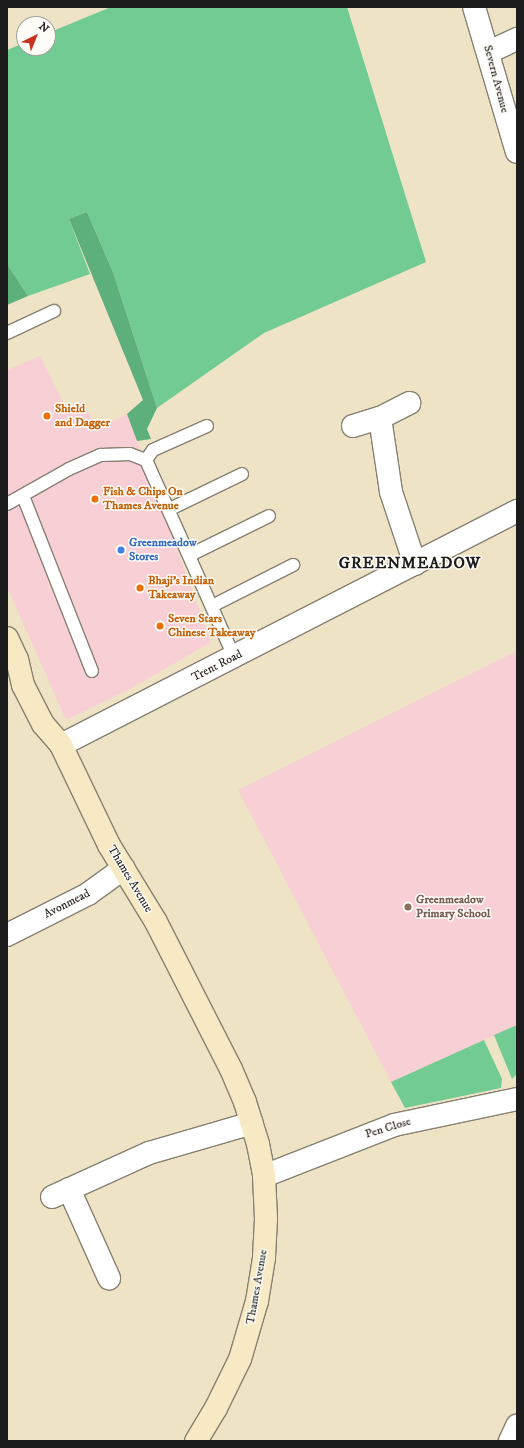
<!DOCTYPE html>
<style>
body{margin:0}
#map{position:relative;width:524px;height:1448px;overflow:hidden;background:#efe3c6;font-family:"IM FELL DW Pica",serif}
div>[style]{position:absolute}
.built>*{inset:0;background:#f7cfd4}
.green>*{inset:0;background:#72cb92}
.forest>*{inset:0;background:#5daf7c}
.roads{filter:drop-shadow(1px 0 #868071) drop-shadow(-1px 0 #868071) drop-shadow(0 1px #868071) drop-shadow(0 -1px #868071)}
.lane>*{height:12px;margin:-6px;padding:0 6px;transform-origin:6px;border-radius:6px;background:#fff}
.street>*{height:22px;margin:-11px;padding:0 11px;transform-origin:11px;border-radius:11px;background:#fff}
.secondary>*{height:22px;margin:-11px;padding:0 11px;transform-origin:11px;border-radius:11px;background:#f6e9c3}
.dots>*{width:11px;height:11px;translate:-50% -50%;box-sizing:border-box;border:2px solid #fdfcf7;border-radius:50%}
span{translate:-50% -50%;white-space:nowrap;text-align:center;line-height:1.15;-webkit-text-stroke:3px #fdfcf7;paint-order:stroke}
.street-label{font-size:12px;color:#1c1c1c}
.food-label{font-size:12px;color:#c56008;font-weight:700}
.left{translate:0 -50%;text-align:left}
.shop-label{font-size:12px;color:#366cbe;font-weight:700}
.education-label{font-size:12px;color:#785e54;font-weight:700}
.district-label{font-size:16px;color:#1c1c1c;font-weight:700;letter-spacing:1px}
.frame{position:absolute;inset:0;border:8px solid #1c1c1c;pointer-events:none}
.north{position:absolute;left:16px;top:16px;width:40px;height:40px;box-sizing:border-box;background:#fdfcf7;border:1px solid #a3a29f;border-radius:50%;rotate:43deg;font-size:11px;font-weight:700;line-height:16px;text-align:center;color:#1c1c1c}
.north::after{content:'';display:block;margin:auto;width:14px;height:18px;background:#c8321e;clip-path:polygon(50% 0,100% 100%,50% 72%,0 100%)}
</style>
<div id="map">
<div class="built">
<i style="clip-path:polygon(40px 356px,65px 406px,82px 402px,98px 429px,127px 414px,211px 642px,132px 688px,66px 720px,7px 587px,7px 370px)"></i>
<i style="clip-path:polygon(517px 651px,517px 1025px,391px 1082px,238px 790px)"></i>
</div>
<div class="green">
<i style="clip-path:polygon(111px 7px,347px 7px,426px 262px,264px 333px,157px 408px,113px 272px,87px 212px,69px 219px,90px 274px,28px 296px,7px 264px,7px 50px,24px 43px,24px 48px,48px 48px,48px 33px)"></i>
<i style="clip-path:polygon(517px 1025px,517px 1074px,512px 1079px,494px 1035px)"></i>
<i style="clip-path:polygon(484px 1040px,502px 1079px,501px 1088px,405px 1108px,391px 1082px)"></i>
</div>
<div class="forest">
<i style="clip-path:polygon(87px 212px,113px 272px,157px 408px,147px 429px,151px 439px,137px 441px,127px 414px,143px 400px,69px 219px)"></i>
<i style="clip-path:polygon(7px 264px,28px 296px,7px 305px)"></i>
</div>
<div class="roads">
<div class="lane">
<i style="left:7px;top:333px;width:52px;rotate:-25.1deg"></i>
<i style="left:146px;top:460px;width:12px;rotate:-55deg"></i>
<i style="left:153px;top:450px;width:59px;rotate:-24deg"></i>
<i style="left:23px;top:496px;width:188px;rotate:68.5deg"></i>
<i style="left:7px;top:504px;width:71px;rotate:-29.4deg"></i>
<i style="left:69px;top:469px;width:35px;rotate:-24deg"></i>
<i style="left:101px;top:455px;width:29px;rotate:-2deg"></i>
<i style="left:130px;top:454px;width:17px;rotate:21deg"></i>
<i style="left:146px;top:460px;width:216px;rotate:65.9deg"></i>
<i style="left:170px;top:509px;width:80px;rotate:-25.9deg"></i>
<i style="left:190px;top:555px;width:88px;rotate:-26.3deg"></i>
<i style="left:212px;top:606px;width:91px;rotate:-26.8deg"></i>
</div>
<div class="street">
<i style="left:474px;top:7px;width:151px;rotate:73.5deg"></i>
<i style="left:489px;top:52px;width:31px;rotate:-25deg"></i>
<i style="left:380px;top:418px;width:75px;rotate:81.5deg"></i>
<i style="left:391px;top:492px;width:76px;rotate:71.6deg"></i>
<i style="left:353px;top:426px;width:28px;rotate:-17deg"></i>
<i style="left:380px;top:418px;width:33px;rotate:-27deg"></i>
<i style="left:61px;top:745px;width:513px;rotate:-27.16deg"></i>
<i style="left:7px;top:935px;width:91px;rotate:-26.8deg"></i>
<i style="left:88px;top:894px;width:44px;rotate:-35.8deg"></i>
<i style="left:264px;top:1176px;width:140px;rotate:-21.4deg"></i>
<i style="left:394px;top:1125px;width:126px;rotate:-11.9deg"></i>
<i style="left:69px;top:1189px;width:98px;rotate:65.8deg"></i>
<i style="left:52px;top:1197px;width:107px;rotate:-24.4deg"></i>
<i style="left:149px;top:1153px;width:107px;rotate:-16.2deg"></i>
<i style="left:510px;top:1441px;width:17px;rotate:-65deg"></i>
</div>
<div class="secondary">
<i style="left:7px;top:638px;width:23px;rotate:65deg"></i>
<i style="left:17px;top:659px;width:27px;rotate:77deg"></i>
<i style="left:23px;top:685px;width:44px;rotate:62.9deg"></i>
<i style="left:43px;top:724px;width:28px;rotate:49deg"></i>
<i style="left:61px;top:745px;width:111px;rotate:64.4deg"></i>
<i style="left:109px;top:845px;width:90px;rotate:58.6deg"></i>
<i style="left:156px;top:922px;width:165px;rotate:63deg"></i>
<i style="left:231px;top:1069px;width:36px;rotate:67deg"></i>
<i style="left:245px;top:1102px;width:44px;rotate:72.8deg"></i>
<i style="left:258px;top:1144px;width:33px;rotate:79deg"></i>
<i style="left:264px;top:1176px;width:43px;rotate:87.3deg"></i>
<i style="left:266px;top:1219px;width:39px;rotate:93deg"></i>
<i style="left:264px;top:1258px;width:44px;rotate:99.2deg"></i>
<i style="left:257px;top:1301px;width:60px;rotate:106.3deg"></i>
<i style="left:240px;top:1359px;width:55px;rotate:116.1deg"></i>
<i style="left:216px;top:1408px;width:39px;rotate:121deg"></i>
</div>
</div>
<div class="dots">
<i style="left:47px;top:416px;background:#e8710a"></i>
<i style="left:95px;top:499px;background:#e8710a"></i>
<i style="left:121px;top:550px;background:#3f7fe0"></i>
<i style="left:140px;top:588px;background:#e8710a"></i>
<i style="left:160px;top:626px;background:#e8710a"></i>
<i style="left:408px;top:907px;background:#8d6e63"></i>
</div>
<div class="street-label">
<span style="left:496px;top:79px;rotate:75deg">Severn Avenue</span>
<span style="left:217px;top:666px;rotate:-27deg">Trent Road</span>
<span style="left:130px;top:879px;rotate:59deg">Thames Avenue</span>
<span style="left:67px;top:904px;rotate:-27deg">Avonmead</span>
<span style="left:388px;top:1128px;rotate:-17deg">Pen Close</span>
<span style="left:257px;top:1287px;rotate:-80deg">Thames Avenue</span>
</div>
<div class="food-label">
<span class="left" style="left:55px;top:416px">Shield<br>and Dagger</span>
<span class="left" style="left:103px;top:499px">Fish &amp; Chips On<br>Thames Avenue</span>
<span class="left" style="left:148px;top:588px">Bhaji's Indian<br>Takeaway</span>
<span class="left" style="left:168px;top:626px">Seven Stars<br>Chinese Takeaway</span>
</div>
<div class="shop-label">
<span class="left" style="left:129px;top:550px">Greenmeadow<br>Stores</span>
</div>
<div class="education-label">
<span class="left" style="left:416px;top:907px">Greenmeadow<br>Primary School</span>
</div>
<div class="district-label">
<span style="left:410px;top:563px">GREENMEADOW</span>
</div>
<div class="frame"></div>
<div class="north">N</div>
</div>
